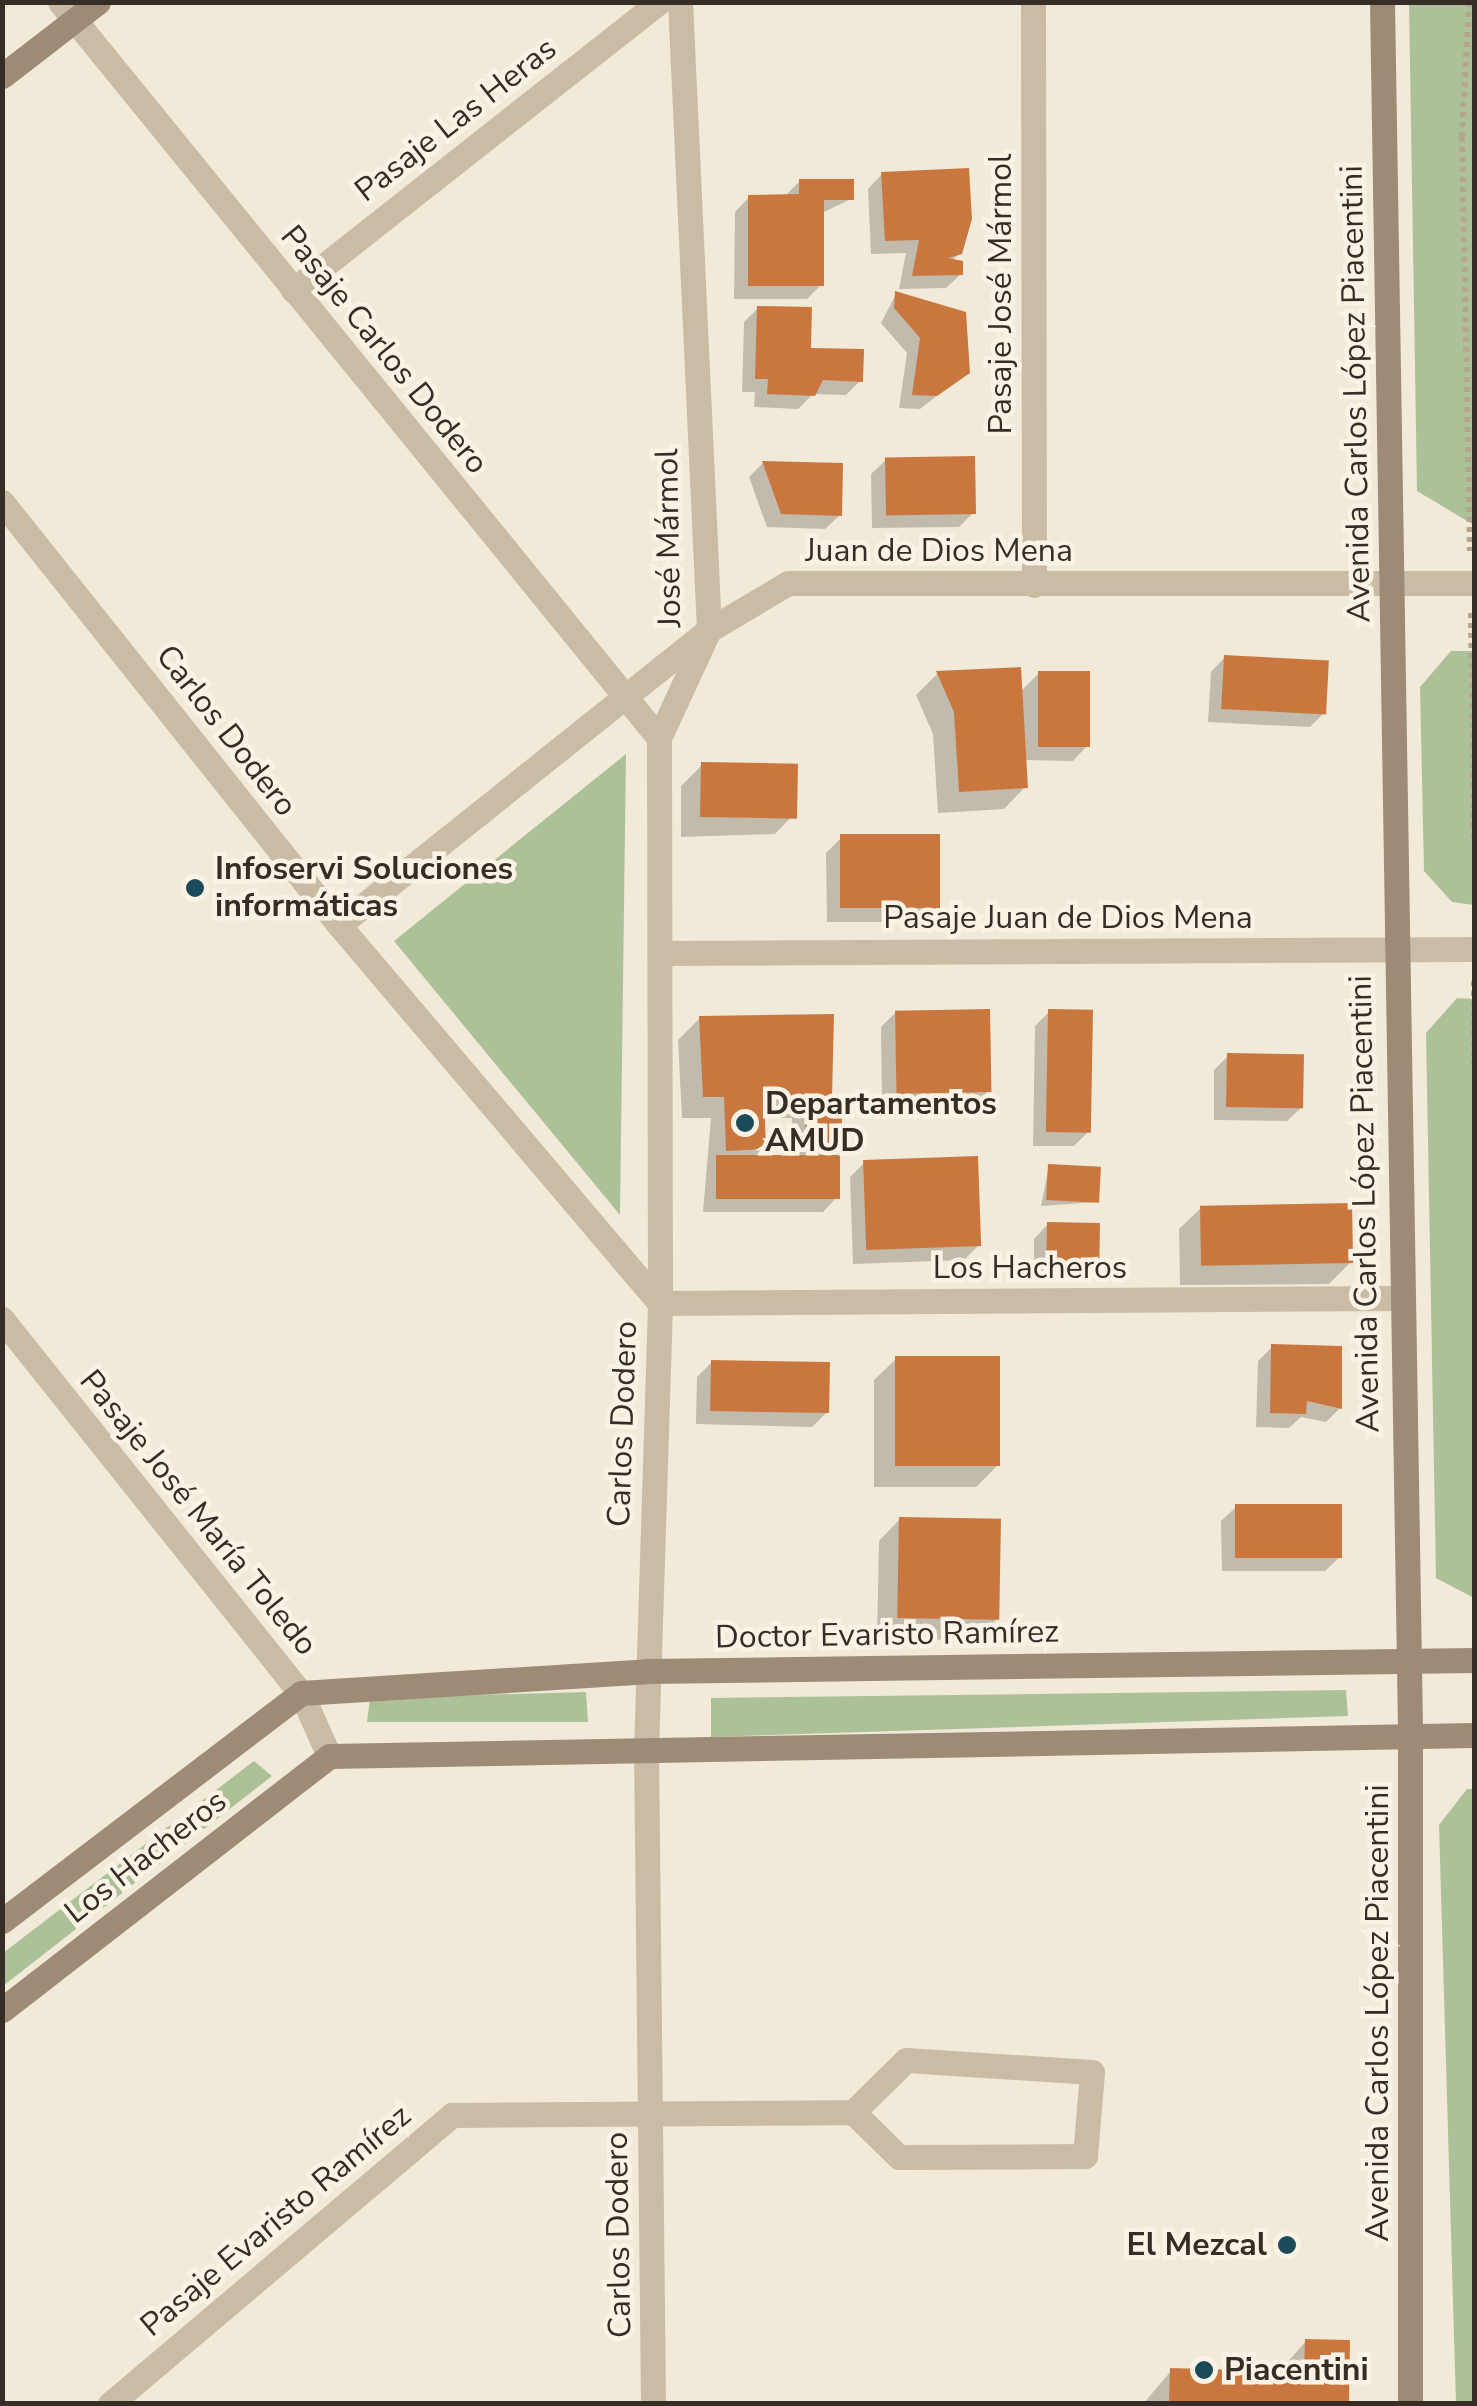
<!DOCTYPE html>
<meta charset="utf-8">
<style>
body{margin:0}
#map{position:relative;width:1477px;height:2406px;overflow:hidden;background:#f2ead9;font-family:"Nunito Sans",sans-serif}
div>[style]{position:absolute}
.green>*{inset:0;background:#adc198}
.shadow>*{inset:0;background:#0003}
.building>*{inset:0;background:#c9773f;transform-origin:0 0}
.path>*{height:6px;margin-top:-3px;transform-origin:0;background:repeating-linear-gradient(90deg,#b6a68f 0 5px,transparent 0 10px)}
.street>*{height:25px;margin:-12.5px;padding:0 12.5px;transform-origin:12.5px;border-radius:12.5px;background:#cabca4}
.secondary>*{height:25px;margin:-12.5px;padding:0 12.5px;transform-origin:12.5px;border-radius:12.5px;background:#9e8b76}
.dots>*{width:28px;height:28px;translate:-50% -50%;box-sizing:border-box;border:5px solid #faf3e5;border-radius:50%}
span{translate:-50% -50%;white-space:nowrap;text-align:center;line-height:1.15;-webkit-text-stroke:9px #faf3e5;paint-order:stroke}
.street-label{font-size:32px;color:#352d26}
.poi-label{font-size:32px;color:#352d26;font-weight:700}
.left{translate:0 -50%;text-align:left}
.right{translate:-100% -50%;text-align:right}
.frame{position:absolute;inset:0;border:5px solid #352d26;pointer-events:none}
</style>
<div id="map">
<div class="green">
<i style="clip-path:polygon(1409px 3px,1474px 3px,1474px 525px,1417px 491px)"></i>
<i style="clip-path:polygon(1451px 651px,1474px 651px,1474px 905px,1452px 902px,1424px 871px,1420px 687px)"></i>
<i style="clip-path:polygon(626px 754px,620px 1215px,394px 941px)"></i>
<i style="clip-path:polygon(1457px 998px,1474px 999px,1474px 1598px,1436px 1578px,1426px 1033px)"></i>
<i style="clip-path:polygon(1346px 1690px,1348px 1716px,711px 1737px,711px 1698px)"></i>
<i style="clip-path:polygon(586px 1692px,588px 1722px,367px 1722px,370px 1698px)"></i>
<i style="clip-path:polygon(254px 1761px,272px 1776px,3px 1986px,3px 1953px)"></i>
<i style="clip-path:polygon(1467px 1789px,1474px 1789px,1474px 2403px,1456px 2404px,1439px 1825px)"></i>
</div>
<div class="shadow">
<i style="clip-path:polygon(882px 174px,960px 253px,951px 261px,961px 274px,946px 288px,899px 289px,906px 253px,871px 254px,868px 189px)"></i>
<i style="clip-path:polygon(800px 181px,851px 199px,822px 213px,821px 285px,807px 299px,734px 299px,735px 212px,749px 197px,784px 197px)"></i>
<i style="clip-path:polygon(896px 294px,967px 372px,920px 409px,899px 408px,907px 353px,881px 323px)"></i>
<i style="clip-path:polygon(758px 308px,808px 350px,861px 380px,846px 395px,813px 394px,798px 409px,754px 407px,755px 392px,742px 392px,744px 322px)"></i>
<i style="clip-path:polygon(886px 460px,973px 513px,959px 527px,872px 528px,871px 474px)"></i>
<i style="clip-path:polygon(763px 463px,840px 515px,825px 529px,767px 527px,749px 477px)"></i>
<i style="clip-path:polygon(1225px 657px,1324px 713px,1310px 727px,1208px 722px,1211px 672px)"></i>
<i style="clip-path:polygon(1019px 669px,1020px 692px,1039px 673px,1087px 746px,1073px 761px,1024px 760px,1025px 787px,1004px 809px,938px 813px,933px 734px,916px 695px,937px 674px)"></i>
<i style="clip-path:polygon(702px 765px,796px 812px,775px 834px,681px 837px,681px 786px)"></i>
<i style="clip-path:polygon(841px 838px,937px 907px,923px 922px,827px 922px,826px 853px)"></i>
<i style="clip-path:polygon(896px 1012px,988px 1091px,974px 1106px,882px 1106px,881px 1027px)"></i>
<i style="clip-path:polygon(1049px 1012px,1088px 1132px,1074px 1146px,1033px 1146px,1035px 1026px)"></i>
<i style="clip-path:polygon(evenodd,700px 1018px,830px 1097px,837px 1197px,823px 1212px,703px 1212px,711px 1118px,682px 1118px,678px 1040px,700px 1018px,762px 1118px,792px 1118px,792px 1157px,754px 1157px,763px 1148px,762px 1118px)"></i>
<i style="clip-path:polygon(1228px 1056px,1302px 1107px,1287px 1121px,1214px 1120px,1214px 1070px)"></i>
<i style="clip-path:polygon(864px 1163px,979px 1245px,964px 1260px,853px 1264px,850px 1177px)"></i>
<i style="clip-path:polygon(1049px 1166px,1097px 1202px,1041px 1206px)"></i>
<i style="clip-path:polygon(1201px 1208px,1351px 1262px,1329px 1284px,1180px 1285px,1179px 1229px)"></i>
<i style="clip-path:polygon(1048px 1224px,1097px 1262px,1082px 1276px,1034px 1276px,1034px 1239px)"></i>
<i style="clip-path:polygon(1272px 1347px,1340px 1408px,1326px 1422px,1301px 1417px,1289px 1428px,1256px 1427px,1258px 1361px)"></i>
<i style="clip-path:polygon(896px 1359px,997px 1466px,976px 1487px,874px 1487px,874px 1380px)"></i>
<i style="clip-path:polygon(712px 1362px,826px 1413px,812px 1427px,696px 1424px,697px 1377px)"></i>
<i style="clip-path:polygon(1236px 1507px,1340px 1557px,1325px 1571px,1222px 1571px,1221px 1521px)"></i>
<i style="clip-path:polygon(900px 1519px,997px 1619px,976px 1640px,877px 1639px,879px 1541px)"></i>
<i style="clip-path:polygon(1306px 2341px,1346px 2404px,1143px 2404px,1171px 2371px,1277px 2374px)"></i>
</div>
<div class="building">
<i style="clip-path:polygon(969px 168px,972px 219px,962px 254px,948px 258px,963px 261px,963px 275px,912px 276px,919px 240px,885px 241px,881px 172px)"></i>
<i style="clip-path:polygon(799px 179px,854px 179px,854px 200px,824px 200px,824px 286px,748px 286px,748px 195px,799px 194px)"></i>
<i style="clip-path:polygon(895px 291px,966px 312px,970px 373px,937px 396px,912px 395px,920px 338px,894px 308px)"></i>
<i style="clip-path:polygon(757px 306px,812px 307px,811px 348px,864px 349px,863px 382px,823px 380px,815px 396px,767px 394px,768px 379px,755px 379px)"></i>
<i style="left:975px;top:456px;width:58px;height:90px;rotate:89deg"></i>
<i style="clip-path:polygon(762px 461px,843px 463px,842px 516px,781px 514px)"></i>
<i style="left:1224px;top:655px;width:105px;height:54px;rotate:3deg"></i>
<i style="clip-path:polygon(1021px 667px,1028px 788px,959px 792px,954px 712px,936px 671px)"></i>
<i style="left:1038px;top:671px;width:52px;height:76px"></i>
<i style="left:701px;top:762px;width:97px;height:55px;rotate:1deg"></i>
<i style="left:940px;top:834px;width:74px;height:100px;rotate:90deg"></i>
<i style="left:990px;top:1009px;width:83px;height:95px;rotate:89deg"></i>
<i style="left:1048px;top:1009px;width:45px;height:123px;rotate:1deg"></i>
<i style="clip-path:polygon(834px 1014px,832px 1098px,764px 1096px,766px 1149px,726px 1151px,724px 1097px,703px 1097px,699px 1016px)"></i>
<i style="left:1227px;top:1053px;width:77px;height:54px;rotate:1deg"></i>
<i style="left:805px;top:1100px;width:37px;height:49px"></i>
<i style="left:716px;top:1155px;width:124px;height:44px"></i>
<i style="left:978px;top:1156px;width:90px;height:115px;rotate:88deg"></i>
<i style="left:1048px;top:1164px;width:53px;height:36px;rotate:3deg"></i>
<i style="left:1352px;top:1203px;width:60px;height:152px;rotate:89deg"></i>
<i style="left:1047px;top:1222px;width:53px;height:40px;rotate:1deg"></i>
<i style="clip-path:polygon(1271px 1344px,1342px 1346px,1342px 1409px,1307px 1401px,1306px 1414px,1270px 1413px)"></i>
<i style="left:895px;top:1356px;width:105px;height:110px"></i>
<i style="left:711px;top:1360px;width:119px;height:51px;rotate:1deg"></i>
<i style="left:1235px;top:1504px;width:107px;height:54px"></i>
<i style="left:899px;top:1517px;width:102px;height:101px;rotate:1deg"></i>
<i style="clip-path:polygon(1305px 2339px,1350px 2340px,1349px 2404px,1169px 2404px,1170px 2368px,1304px 2372px)"></i>
</div>
<div class="path">
<i style="left:1469px;top:2px;width:135px;rotate:93deg"></i>
<i style="left:1462px;top:137px;width:414px;rotate:88.9deg"></i>
<i style="left:1471px;top:613px;width:231px;rotate:89.3deg"></i>
<i style="left:1474px;top:981px;width:88px;rotate:90deg"></i>
</div>
<div class="street">
<i style="left:60px;top:2px;width:949px;rotate:50.86deg"></i>
<i style="left:1033px;top:2px;width:583px;rotate:89.9deg"></i>
<i style="left:293px;top:290px;width:466px;rotate:-38.2deg"></i>
<i style="left:2px;top:502px;width:541px;rotate:51.46deg"></i>
<i style="left:339px;top:925px;width:496px;rotate:49.7deg"></i>
<i style="left:339px;top:925px;width:473px;rotate:-38.6deg"></i>
<i style="left:709px;top:630px;width:92px;rotate:-30.7deg"></i>
<i style="left:788px;top:583px;width:686px"></i>
<i style="left:662px;top:953px;width:812px;rotate:-0.28deg"></i>
<i style="left:660px;top:1303px;width:740px;rotate:-0.39deg"></i>
<i style="left:2px;top:1319px;width:479px;rotate:51.4deg"></i>
<i style="left:301px;top:1693px;width:69px;rotate:66deg"></i>
<i style="left:110px;top:2404px;width:448px;rotate:-40.2deg"></i>
<i style="left:452px;top:2115px;width:401px;rotate:-0.4deg"></i>
<i style="left:853px;top:2112px;width:64px;rotate:44.4deg"></i>
<i style="left:899px;top:2157px;width:186px;rotate:-0.3deg"></i>
<i style="left:1085px;top:2156px;width:84px;rotate:-85.2deg"></i>
<i style="left:1092px;top:2072px;width:186px;rotate:-176.3deg"></i>
<i style="left:906px;top:2060px;width:74px;rotate:135.5deg"></i>
<i style="left:653px;top:2404px;width:653px;rotate:-90.61deg"></i>
<i style="left:646px;top:1751px;width:448px;rotate:-88.2deg"></i>
<i style="left:660px;top:1303px;width:565px;rotate:-90.1deg"></i>
<i style="left:659px;top:738px;width:119px;rotate:-65.2deg"></i>
<i style="left:709px;top:630px;width:629px;rotate:-92.64deg"></i>
</div>
<div class="secondary">
<i style="left:1382px;top:2px;width:1733px;rotate:89.07deg"></i>
<i style="left:1410px;top:1735px;width:669px;rotate:90deg"></i>
<i style="left:2px;top:76px;width:121px;rotate:-37.6deg"></i>
<i style="left:2px;top:1921px;width:376px;rotate:-37.3deg"></i>
<i style="left:301px;top:1693px;width:347px;rotate:-3.6deg"></i>
<i style="left:647px;top:1671px;width:827px;rotate:-0.76deg"></i>
<i style="left:2px;top:2010px;width:414px;rotate:-37.8deg"></i>
<i style="left:329px;top:1756px;width:1145px;rotate:-1.05deg"></i>
</div>
<div class="dots">
<i style="left:195px;top:888px;background:#1b4a58"></i>
<i style="left:745px;top:1123px;background:#1b4a58"></i>
<i style="left:1287px;top:2245px;background:#1b4a58"></i>
<i style="left:1204px;top:2370px;background:#1b4a58"></i>
</div>
<div class="street-label">
<span style="left:456px;top:120px;rotate:-38deg">Pasaje Las Heras</span>
<span style="left:1001px;top:294px;rotate:-90deg">Pasaje José Mármol</span>
<span style="left:384px;top:350px;rotate:51deg">Pasaje Carlos Dodero</span>
<span style="left:1356px;top:394px;rotate:-91deg">Avenida Carlos López Piacentini</span>
<span style="left:669px;top:538px;rotate:-91deg">José Mármol</span>
<span style="left:939px;top:551px">Juan de Dios Mena</span>
<span style="left:226px;top:731px;rotate:52deg">Carlos Dodero</span>
<span style="left:1068px;top:918px">Pasaje Juan de Dios Mena</span>
<span style="left:1365px;top:1204px;rotate:-91deg">Avenida Carlos López Piacentini</span>
<span style="left:1030px;top:1268px">Los Hacheros</span>
<span style="left:623px;top:1424px;rotate:-88deg">Carlos Dodero</span>
<span style="left:198px;top:1513px;rotate:51deg">Pasaje José María Toledo</span>
<span style="left:887px;top:1635px;rotate:-1deg">Doctor Evaristo Ramírez</span>
<span style="left:146px;top:1857px;rotate:-38deg">Los Hacheros</span>
<span style="left:1378px;top:2013px;rotate:-90deg">Avenida Carlos López Piacentini</span>
<span style="left:276px;top:2221px;rotate:-40deg">Pasaje Evaristo Ramírez</span>
<span style="left:619px;top:2235px;rotate:-91deg">Carlos Dodero</span>
</div>
<div class="poi-label">
<span class="left" style="left:215px;top:888px">Infoservi Soluciones<br>informáticas</span>
<span class="left" style="left:765px;top:1123px">Departamentos<br>AMUD</span>
<span class="right" style="left:1267px;top:2245px">El Mezcal</span>
<span class="left" style="left:1224px;top:2370px">Piacentini</span>
</div>
<div class="frame"></div>
</div>
